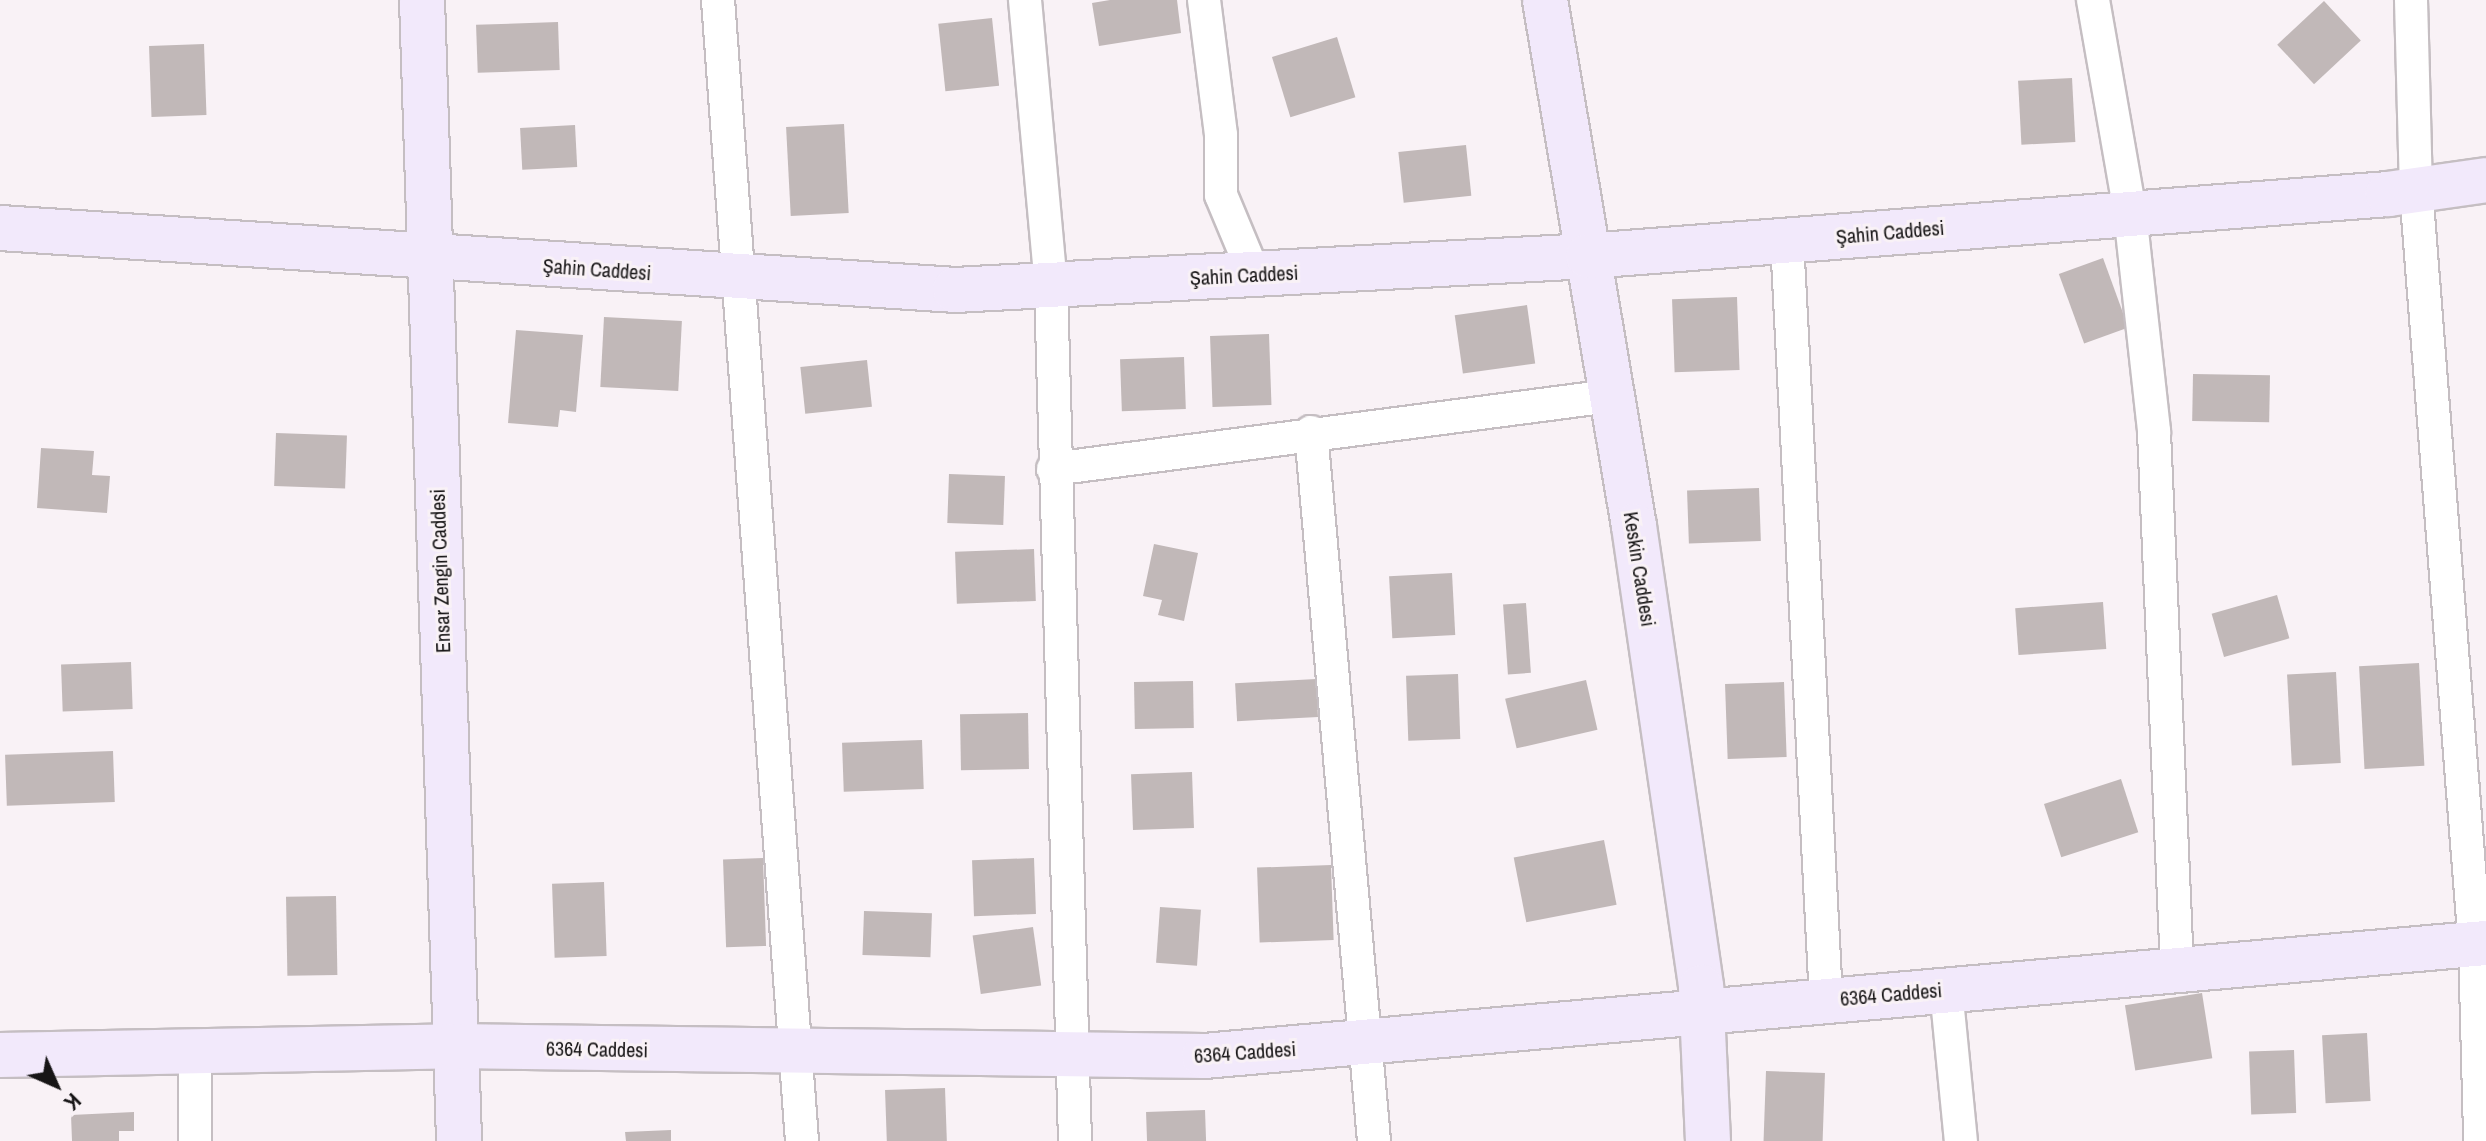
<!DOCTYPE html>
<meta charset="utf-8">
<style>
body{margin:0}
#map{position:relative;width:2486px;height:1141px;overflow:hidden;background:#f9f2f6;font-family:"Archivo Narrow",sans-serif}
div>[style]{position:absolute}
.building>*{inset:0;background:#c1b8b8;transform-origin:0 0}
.roads{filter:drop-shadow(2px 0 #c5bec2) drop-shadow(-2px 0 #c5bec2) drop-shadow(0 2px #c5bec2) drop-shadow(0 -2px #c5bec2)}
.street>*{height:32px;margin:-16px;padding:0 16px;transform-origin:16px;border-radius:16px;background:#fff}
.secondary>*{height:44px;margin:-22px;padding:0 22px;transform-origin:22px;border-radius:22px;background:#f2e9fb}
span{translate:-50% -50%;white-space:nowrap;text-align:center;line-height:1.15;-webkit-text-stroke:6px #f9f2f6;paint-order:stroke}
.street-label{font-size:20px;color:#171516}
.north{position:absolute;left:16px;top:1045px;width:80px;height:80px;-webkit-text-stroke:6px #f9f2f6;paint-order:stroke;rotate:135deg;font-size:22px;font-weight:700;line-height:32px;text-align:center;color:#171516}
.north::after{content:'';display:block;margin:auto;width:28px;height:36px;background:#171516;clip-path:polygon(50% 0,100% 100%,50% 72%,0 100%)}
</style>
<div id="map">
<div class="building">
<i style="clip-path:polygon(1110px 0,1177px 0,1181px 33px,1099px 46px,1092px 3px)"></i>
<i style="left:2324px;top:1px;width:54px;height:64px;rotate:47deg"></i>
<i style="left:992px;top:18px;width:68px;height:54px;rotate:84deg"></i>
<i style="left:558px;top:22px;width:48px;height:82px;rotate:88deg"></i>
<i style="left:1337px;top:37px;width:63px;height:68px;rotate:73deg"></i>
<i style="left:204px;top:44px;width:71px;height:55px;rotate:88deg"></i>
<i style="left:2072px;top:78px;width:64px;height:54px;rotate:87deg"></i>
<i style="left:844px;top:124px;width:89px;height:58px;rotate:87deg"></i>
<i style="left:575px;top:125px;width:42px;height:55px;rotate:87deg"></i>
<i style="left:1466px;top:145px;width:51px;height:68px;rotate:84deg"></i>
<i style="left:2103px;top:258px;width:74px;height:47px;rotate:70deg"></i>
<i style="left:1737px;top:297px;width:73px;height:65px;rotate:88deg"></i>
<i style="left:1527px;top:305px;width:59px;height:73px;rotate:82deg"></i>
<i style="left:604px;top:317px;width:78px;height:70px;rotate:3deg"></i>
<i style="clip-path:polygon(516px 330px,583px 335px,576px 412px,560px 410px,558px 427px,508px 423px)"></i>
<i style="left:1269px;top:334px;width:71px;height:59px;rotate:88deg"></i>
<i style="left:1184px;top:357px;width:52px;height:64px;rotate:88deg"></i>
<i style="left:867px;top:360px;width:47px;height:67px;rotate:84deg"></i>
<i style="left:2193px;top:374px;width:77px;height:47px;rotate:1deg"></i>
<i style="left:276px;top:433px;width:71px;height:53px;rotate:2deg"></i>
<i style="clip-path:polygon(41px 448px,94px 451px,92px 475px,110px 476px,107px 513px,37px 508px)"></i>
<i style="left:949px;top:474px;width:56px;height:49px;rotate:2deg"></i>
<i style="left:1759px;top:488px;width:53px;height:72px;rotate:88deg"></i>
<i style="clip-path:polygon(1154px 544px,1198px 553px,1184px 621px,1158px 615px,1162px 600px,1143px 596px)"></i>
<i style="left:1034px;top:549px;width:52px;height:79px;rotate:88deg"></i>
<i style="left:1452px;top:573px;width:62px;height:63px;rotate:87deg"></i>
<i style="left:2277px;top:595px;width:45px;height:68px;rotate:74deg"></i>
<i style="left:2103px;top:602px;width:47px;height:88px;rotate:86deg"></i>
<i style="left:1526px;top:603px;width:70px;height:23px;rotate:86deg"></i>
<i style="left:131px;top:662px;width:47px;height:70px;rotate:88deg"></i>
<i style="left:2419px;top:663px;width:103px;height:60px;rotate:87deg"></i>
<i style="left:2336px;top:672px;width:91px;height:49px;rotate:87deg"></i>
<i style="left:1458px;top:674px;width:65px;height:52px;rotate:88deg"></i>
<i style="left:1316px;top:679px;width:38px;height:81px;rotate:87deg"></i>
<i style="left:1586px;top:680px;width:51px;height:83px;rotate:77deg"></i>
<i style="left:1193px;top:681px;width:47px;height:59px;rotate:89deg"></i>
<i style="left:1784px;top:682px;width:75px;height:59px;rotate:88deg"></i>
<i style="left:1028px;top:713px;width:56px;height:68px;rotate:89deg"></i>
<i style="left:922px;top:740px;width:49px;height:80px;rotate:88deg"></i>
<i style="left:113px;top:751px;width:51px;height:108px;rotate:88deg"></i>
<i style="left:1192px;top:772px;width:56px;height:61px;rotate:88deg"></i>
<i style="left:2121px;top:779px;width:56px;height:81px;rotate:72deg"></i>
<i style="left:1604px;top:840px;width:66px;height:92px;rotate:79deg"></i>
<i style="left:763px;top:858px;width:88px;height:40px;rotate:88deg"></i>
<i style="left:1034px;top:858px;width:56px;height:62px;rotate:88deg"></i>
<i style="left:1331px;top:865px;width:75px;height:74px;rotate:88deg"></i>
<i style="left:604px;top:882px;width:74px;height:52px;rotate:88deg"></i>
<i style="left:336px;top:896px;width:79px;height:50px;rotate:89deg"></i>
<i style="left:1160px;top:907px;width:41px;height:56px;rotate:4deg"></i>
<i style="left:864px;top:911px;width:68px;height:44px;rotate:2deg"></i>
<i style="left:1033px;top:927px;width:59px;height:61px;rotate:82deg"></i>
<i style="left:2202px;top:993px;width:66px;height:78px;rotate:81deg"></i>
<i style="left:2367px;top:1033px;width:68px;height:45px;rotate:87deg"></i>
<i style="left:2294px;top:1050px;width:63px;height:45px;rotate:88deg"></i>
<i style="left:1766px;top:1071px;width:59px;height:70px;rotate:2deg"></i>
<i style="left:945px;top:1088px;width:53px;height:60px;rotate:88deg"></i>
<i style="left:1205px;top:1110px;width:31px;height:59px;rotate:88deg"></i>
<i style="clip-path:polygon(134px 1112px,134px 1131px,119px 1131px,119px 1141px,72px 1141px,71px 1115px)"></i>
<i style="clip-path:polygon(671px 1130px,671px 1141px,626px 1141px,625px 1132px)"></i>
</div>
<div class="roads">
<div class="street">
<i style="left:718px;top:0;width:1144px;rotate:85.79deg"></i>
<i style="left:1025px;top:0;width:288px;rotate:84.8deg"></i>
<i style="left:1051px;top:287px;width:854px;rotate:88.39deg"></i>
<i style="left:1204px;top:0;width:136px;rotate:82.8deg"></i>
<i style="left:1221px;top:135px;width:60px;rotate:90deg"></i>
<i style="left:1221px;top:195px;width:86px;rotate:67.3deg"></i>
<i style="left:2093px;top:0;width:216px;rotate:80.1deg"></i>
<i style="left:2130px;top:213px;width:220px;rotate:83.7deg"></i>
<i style="left:2154px;top:432px;width:536px;rotate:87.54deg"></i>
<i style="left:2411px;top:0;width:190px;rotate:88.5deg"></i>
<i style="left:2416px;top:190px;width:756px;rotate:85.53deg"></i>
<i style="left:2475px;top:944px;width:197px;rotate:88.5deg"></i>
<i style="left:1787px;top:240px;width:761px;rotate:87.06deg"></i>
<i style="left:1311px;top:432px;width:712px;rotate:84.92deg"></i>
<i style="left:1053px;top:469px;width:562px;rotate:-7.47deg"></i>
<i style="left:1946px;top:989px;width:153px;rotate:84.4deg"></i>
<i style="left:195px;top:1141px;width:89px;rotate:-90deg"></i>
</div>
<div class="secondary">
<i style="left:422px;top:0;width:1142px;rotate:88.14deg"></i>
<i style="left:1545px;top:0;width:533px;rotate:80.4deg"></i>
<i style="left:1634px;top:526px;width:466px;rotate:81.7deg"></i>
<i style="left:1701px;top:987px;width:154px;rotate:87.4deg"></i>
<i style="left:0;top:228px;width:957px;rotate:3.71deg"></i>
<i style="left:955px;top:290px;width:634px;rotate:-3.07deg"></i>
<i style="left:1588px;top:256px;width:802px;rotate:-4.43deg"></i>
<i style="left:2388px;top:194px;width:99px;rotate:-8.1deg"></i>
<i style="left:0;top:1055px;width:455px;rotate:-1.1deg"></i>
<i style="left:455px;top:1046px;width:749px;rotate:0.76deg"></i>
<i style="left:1204px;top:1056px;width:1287px;rotate:-5.04deg"></i>
</div>
</div>
<div class="street-label">
<span style="left:1890px;top:232px;rotate:-5deg">Şahin Caddesi</span>
<span style="left:597px;top:269px;rotate:4deg">Şahin Caddesi</span>
<span style="left:1244px;top:275px;rotate:-3deg">Şahin Caddesi</span>
<span style="left:1640px;top:569px;rotate:81deg">Keskin Caddesi</span>
<span style="left:440px;top:571px;rotate:-92deg">Ensar Zengin Caddesi</span>
<span style="left:1891px;top:994px;rotate:-5deg">6364 Caddesi</span>
<span style="left:597px;top:1049px;rotate:1deg">6364 Caddesi</span>
<span style="left:1245px;top:1052px;rotate:-4deg">6364 Caddesi</span>
</div>
<div class="north">K</div>
</div>
